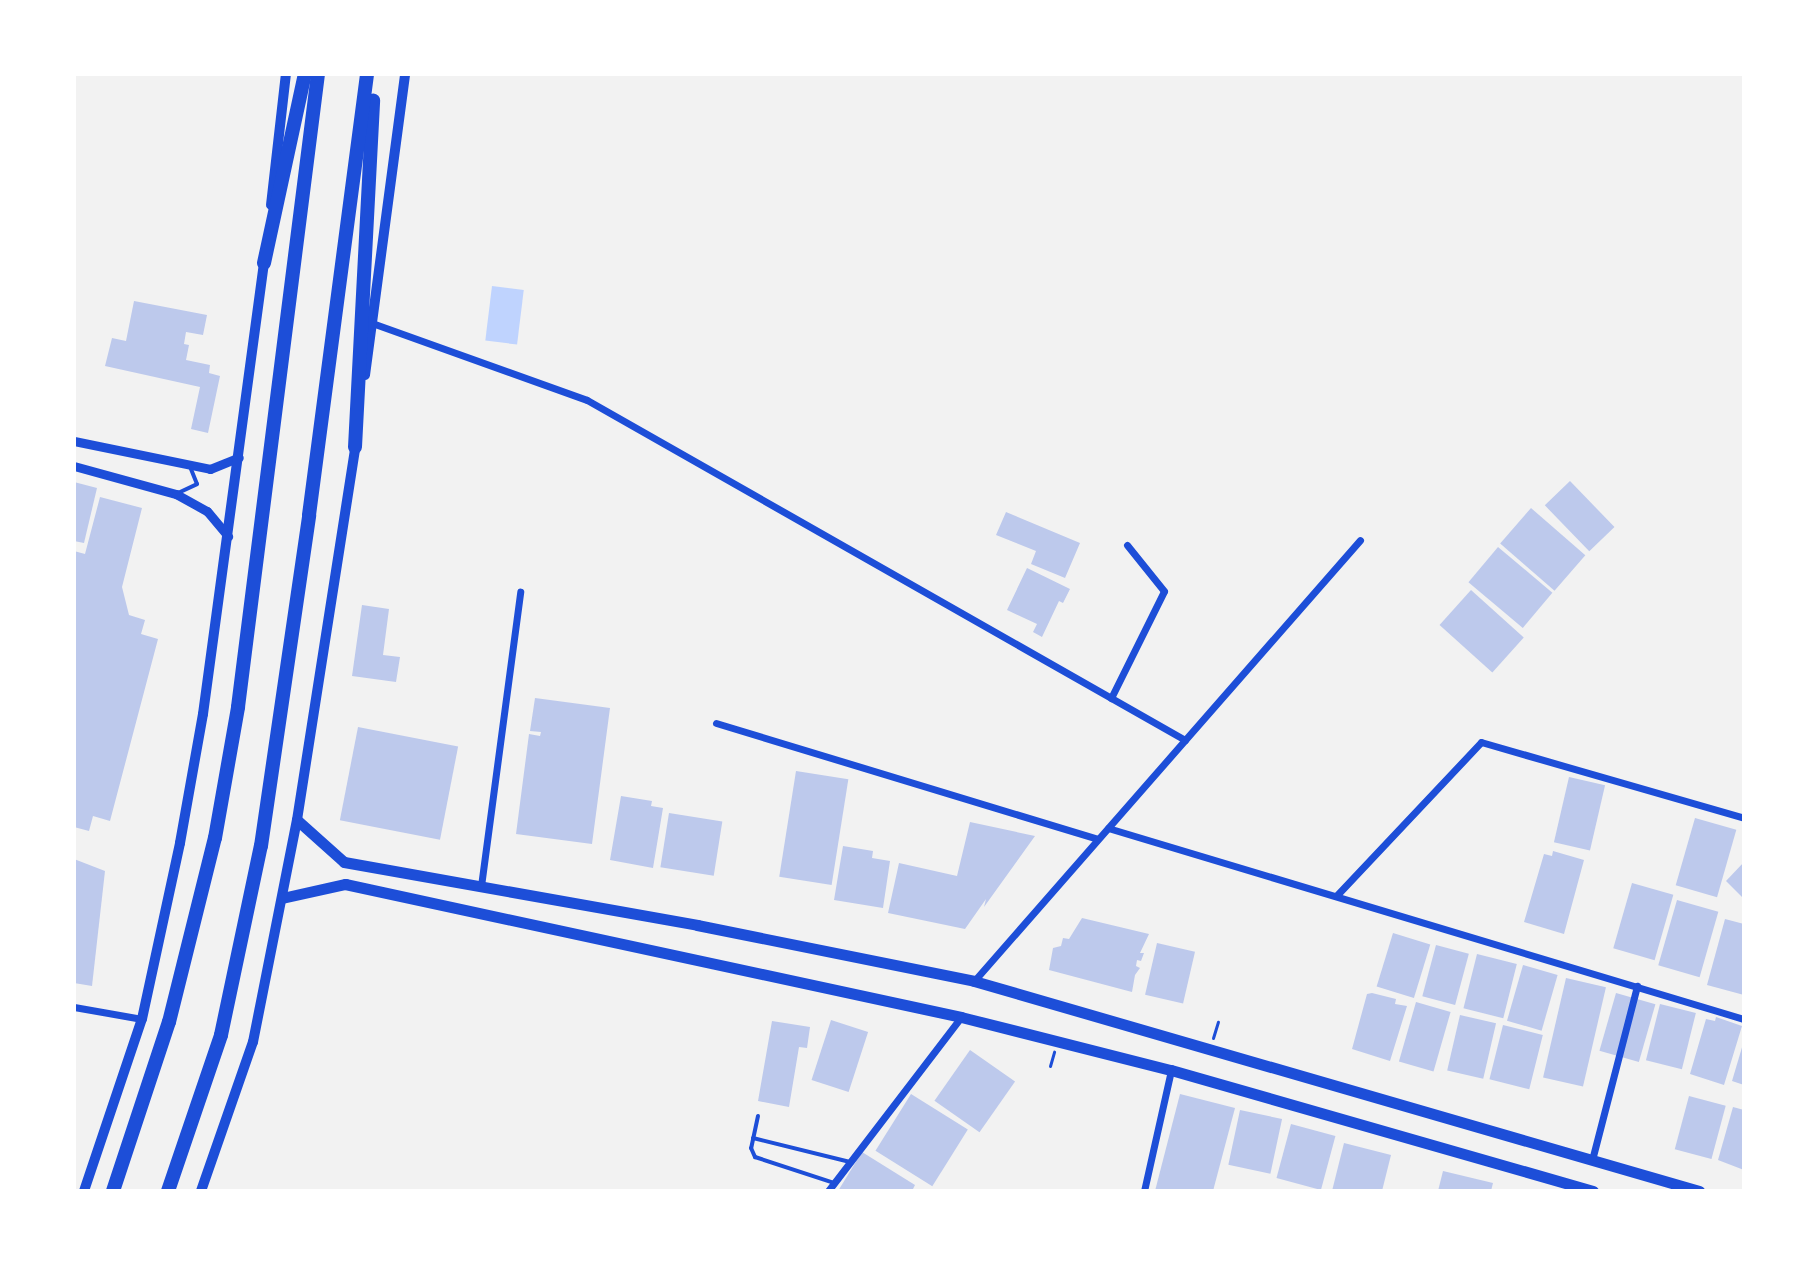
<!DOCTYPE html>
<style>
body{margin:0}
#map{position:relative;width:1818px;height:1265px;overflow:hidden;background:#f2f2f2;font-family:Literata,serif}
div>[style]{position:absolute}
.water>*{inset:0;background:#bfd3fe;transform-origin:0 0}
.building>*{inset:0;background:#bdc9ec;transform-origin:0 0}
.path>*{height:3px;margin:-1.5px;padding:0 1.5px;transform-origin:1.5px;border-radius:1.5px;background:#1d4ed8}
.service>*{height:4px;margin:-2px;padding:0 2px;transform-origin:2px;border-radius:2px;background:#1d4ed8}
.minor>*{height:7px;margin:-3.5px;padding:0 3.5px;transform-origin:3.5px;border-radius:3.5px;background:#1d4ed8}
.tertiary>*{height:9px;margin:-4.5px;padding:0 4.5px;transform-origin:4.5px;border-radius:4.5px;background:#1d4ed8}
.secondary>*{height:10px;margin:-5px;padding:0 5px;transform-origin:5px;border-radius:5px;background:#1d4ed8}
.primary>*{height:11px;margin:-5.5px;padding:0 5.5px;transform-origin:5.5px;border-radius:5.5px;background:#1d4ed8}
.motorway>*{height:14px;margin:-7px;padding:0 7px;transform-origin:7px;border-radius:7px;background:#1d4ed8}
span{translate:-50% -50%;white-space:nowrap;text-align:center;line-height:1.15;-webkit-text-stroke:8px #fff;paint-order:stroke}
.frame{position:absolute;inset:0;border:76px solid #fff;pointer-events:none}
</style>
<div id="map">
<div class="water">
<i style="left:492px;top:286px;width:32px;height:55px;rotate:7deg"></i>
</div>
<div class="building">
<i style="clip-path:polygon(134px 301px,207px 315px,203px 335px,186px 332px,184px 344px,189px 345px,186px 360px,210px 365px,209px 373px,220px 376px,208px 433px,191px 429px,200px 387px,105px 366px,112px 338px,126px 341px)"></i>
<i style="left:1570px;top:481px;width:64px;height:35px;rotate:46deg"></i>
<i style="clip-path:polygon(74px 482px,97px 488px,84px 543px,74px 541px)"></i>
<i style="clip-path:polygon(100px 497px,142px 508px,122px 587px,129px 615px,145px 620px,141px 634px,158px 639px,110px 821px,93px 816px,89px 831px,74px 827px,74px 551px,85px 554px)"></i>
<i style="left:1531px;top:508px;width:72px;height:47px;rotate:41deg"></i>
<i style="clip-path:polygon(1006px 512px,1080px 543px,1065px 578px,1031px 564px,1036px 551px,996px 535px)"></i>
<i style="left:1498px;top:547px;width:71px;height:46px;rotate:40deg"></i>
<i style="clip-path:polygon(1027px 568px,1070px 589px,1063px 603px,1059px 601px,1042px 637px,1033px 632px,1037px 624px,1007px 610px)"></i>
<i style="left:1471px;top:590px;width:71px;height:47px;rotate:42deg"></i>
<i style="clip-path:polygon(362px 605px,389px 609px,383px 655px,400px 657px,396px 682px,352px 676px)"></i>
<i style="clip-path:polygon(535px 698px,610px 708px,592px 844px,516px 834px,529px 734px,540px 736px,541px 732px,530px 731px)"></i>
<i style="left:358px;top:727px;width:102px;height:95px;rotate:11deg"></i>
<i style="left:796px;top:771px;width:53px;height:107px;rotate:9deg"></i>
<i style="left:1569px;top:777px;width:37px;height:67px;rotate:13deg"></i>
<i style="clip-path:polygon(621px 796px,652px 801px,651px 806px,663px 808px,653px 868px,610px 860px)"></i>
<i style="left:669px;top:813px;width:54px;height:55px;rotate:9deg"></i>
<i style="left:1695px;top:818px;width:43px;height:70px;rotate:16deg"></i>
<i style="clip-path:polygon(970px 822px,1035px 836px,984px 907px,986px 899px,965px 929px,888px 913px,899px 863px,957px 876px)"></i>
<i style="clip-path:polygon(843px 846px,873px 851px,872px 858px,890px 861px,883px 908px,834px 900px)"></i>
<i style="clip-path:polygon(1553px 851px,1584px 860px,1564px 934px,1524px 922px,1544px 854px,1552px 856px)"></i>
<i style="clip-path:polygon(74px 859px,105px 871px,92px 986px,74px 983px)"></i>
<i style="clip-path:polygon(1744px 862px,1744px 899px,1726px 881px)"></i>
<i style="left:1632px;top:883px;width:43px;height:68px;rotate:16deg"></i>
<i style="left:1677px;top:900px;width:43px;height:68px;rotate:16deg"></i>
<i style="clip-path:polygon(1082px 918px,1149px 934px,1140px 953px,1144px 953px,1141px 961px,1137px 960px,1136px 966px,1140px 968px,1135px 975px,1132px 992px,1049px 970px,1053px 948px,1061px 946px,1063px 938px,1069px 939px)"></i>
<i style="clip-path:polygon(1725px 919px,1744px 924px,1744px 995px,1707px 985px)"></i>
<i style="left:1393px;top:933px;width:39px;height:56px;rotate:17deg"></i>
<i style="left:1157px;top:943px;width:39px;height:53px;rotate:13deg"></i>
<i style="left:1436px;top:945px;width:34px;height:53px;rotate:15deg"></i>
<i style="left:1477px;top:954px;width:41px;height:56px;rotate:14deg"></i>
<i style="left:1523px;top:965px;width:36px;height:58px;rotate:16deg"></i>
<i style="left:1566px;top:978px;width:41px;height:102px;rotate:13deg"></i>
<i style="clip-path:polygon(1372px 993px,1396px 999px,1395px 1004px,1407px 1006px,1390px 1061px,1352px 1049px,1367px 994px)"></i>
<i style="left:1616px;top:993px;width:41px;height:60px;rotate:16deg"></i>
<i style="left:1416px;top:1002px;width:36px;height:62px;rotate:16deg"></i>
<i style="left:1660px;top:1004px;width:37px;height:58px;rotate:14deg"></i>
<i style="left:1460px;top:1015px;width:37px;height:57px;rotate:13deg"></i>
<i style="clip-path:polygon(1716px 1017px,1742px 1026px,1724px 1085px,1690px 1074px,1706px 1019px,1715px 1021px)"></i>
<i style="left:831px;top:1020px;width:39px;height:63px;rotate:18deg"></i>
<i style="clip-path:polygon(772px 1021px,810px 1027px,807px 1048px,799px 1047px,789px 1107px,758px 1101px)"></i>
<i style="left:1503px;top:1025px;width:41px;height:56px;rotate:14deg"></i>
<i style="clip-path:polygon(1743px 1044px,1744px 1044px,1744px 1085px,1732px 1081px)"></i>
<i style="left:970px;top:1050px;width:55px;height:62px;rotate:35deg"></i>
<i style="left:911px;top:1094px;width:67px;height:67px;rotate:32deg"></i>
<i style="clip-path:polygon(1180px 1094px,1235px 1108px,1213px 1191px,1155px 1191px)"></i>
<i style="left:1689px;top:1096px;width:38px;height:55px;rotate:15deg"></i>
<i style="clip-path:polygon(1733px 1107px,1744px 1110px,1744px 1170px,1718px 1160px)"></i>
<i style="left:1240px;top:1110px;width:43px;height:56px;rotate:12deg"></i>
<i style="left:1291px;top:1124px;width:46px;height:56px;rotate:15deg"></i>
<i style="clip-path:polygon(1344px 1143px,1391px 1155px,1382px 1191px,1332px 1191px)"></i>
<i style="clip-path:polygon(862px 1152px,915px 1185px,912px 1191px,838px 1191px)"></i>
<i style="clip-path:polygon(1443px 1171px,1493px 1183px,1491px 1191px,1438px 1191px)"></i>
</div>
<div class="path">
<i style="left:1213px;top:1038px;width:17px;rotate:-73deg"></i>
<i style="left:1050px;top:1066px;width:15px;rotate:-74deg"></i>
</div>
<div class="service">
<i style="left:178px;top:493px;width:21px;rotate:-25deg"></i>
<i style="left:197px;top:484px;width:18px;rotate:-112deg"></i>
<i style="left:758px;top:1116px;width:33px;rotate:102deg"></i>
<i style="left:751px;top:1148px;width:10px;rotate:66deg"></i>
<i style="left:755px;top:1157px;width:83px;rotate:18.2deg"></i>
<i style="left:753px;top:1138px;width:100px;rotate:13.9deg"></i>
</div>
<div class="minor">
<i style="left:372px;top:323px;width:228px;rotate:19.7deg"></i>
<i style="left:587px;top:400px;width:688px;rotate:29.62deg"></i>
<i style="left:1111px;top:698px;width:119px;rotate:-63.6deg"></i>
<i style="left:1164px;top:591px;width:59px;rotate:-128.8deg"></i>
<i style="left:716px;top:723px;width:398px;rotate:16.9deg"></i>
<i style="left:1108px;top:828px;width:664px;rotate:16.72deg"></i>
<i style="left:481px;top:886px;width:297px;rotate:-82.4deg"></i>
<i style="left:1337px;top:895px;width:210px;rotate:-46.7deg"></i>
<i style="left:1481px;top:742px;width:274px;rotate:16.1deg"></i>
<i style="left:974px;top:981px;width:586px;rotate:-48.8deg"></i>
<i style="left:74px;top:1007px;width:69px;rotate:10deg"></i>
<i style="left:1592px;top:1160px;width:180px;rotate:-75.5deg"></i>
<i style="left:828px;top:1191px;width:219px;rotate:-52.6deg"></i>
<i style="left:1144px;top:1191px;width:124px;rotate:-77.4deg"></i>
</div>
<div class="tertiary">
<i style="left:74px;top:441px;width:139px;rotate:11.6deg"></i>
<i style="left:210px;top:469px;width:31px;rotate:-22deg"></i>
<i style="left:74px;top:466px;width:106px;rotate:15.4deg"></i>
<i style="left:176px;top:494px;width:35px;rotate:29deg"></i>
<i style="left:207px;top:511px;width:33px;rotate:50deg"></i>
</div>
<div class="secondary">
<i style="left:271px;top:205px;width:132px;rotate:-83.5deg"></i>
<i style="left:365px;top:375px;width:304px;rotate:-82.4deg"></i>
<i style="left:84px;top:1191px;width:182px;rotate:-71.4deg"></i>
<i style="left:142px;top:1019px;width:180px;rotate:-77.8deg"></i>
<i style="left:180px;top:843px;width:131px;rotate:-79.9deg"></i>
<i style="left:203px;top:714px;width:461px;rotate:-82.3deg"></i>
<i style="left:201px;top:1191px;width:158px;rotate:-70.8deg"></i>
<i style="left:253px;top:1042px;width:226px;rotate:-78.8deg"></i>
<i style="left:297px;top:820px;width:382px;rotate:-81.1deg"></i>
</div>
<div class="primary">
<i style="left:297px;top:820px;width:63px;rotate:41.8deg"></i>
<i style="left:344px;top:862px;width:359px;rotate:10.1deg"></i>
<i style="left:697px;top:925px;width:283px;rotate:11.4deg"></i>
<i style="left:974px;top:981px;width:755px;rotate:16.15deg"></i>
<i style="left:282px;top:898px;width:65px;rotate:-12.5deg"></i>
<i style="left:345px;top:884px;width:630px;rotate:12.18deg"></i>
<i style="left:961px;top:1017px;width:217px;rotate:14.2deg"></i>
<i style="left:1171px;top:1070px;width:439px;rotate:16deg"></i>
</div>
<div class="motorway">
<i style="left:264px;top:263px;width:193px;rotate:-77.8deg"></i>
<i style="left:355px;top:447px;width:347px;rotate:-87deg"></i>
<i style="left:113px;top:1191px;width:178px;rotate:-71.7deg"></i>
<i style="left:169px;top:1022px;width:190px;rotate:-76deg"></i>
<i style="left:215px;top:838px;width:133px;rotate:-80deg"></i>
<i style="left:238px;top:707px;width:638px;rotate:-82.8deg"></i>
<i style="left:168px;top:1191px;width:165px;rotate:-71.2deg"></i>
<i style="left:221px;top:1035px;width:193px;rotate:-78.1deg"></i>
<i style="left:261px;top:846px;width:334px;rotate:-81.7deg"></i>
<i style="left:309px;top:515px;width:445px;rotate:-82.5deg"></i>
</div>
<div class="frame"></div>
</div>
